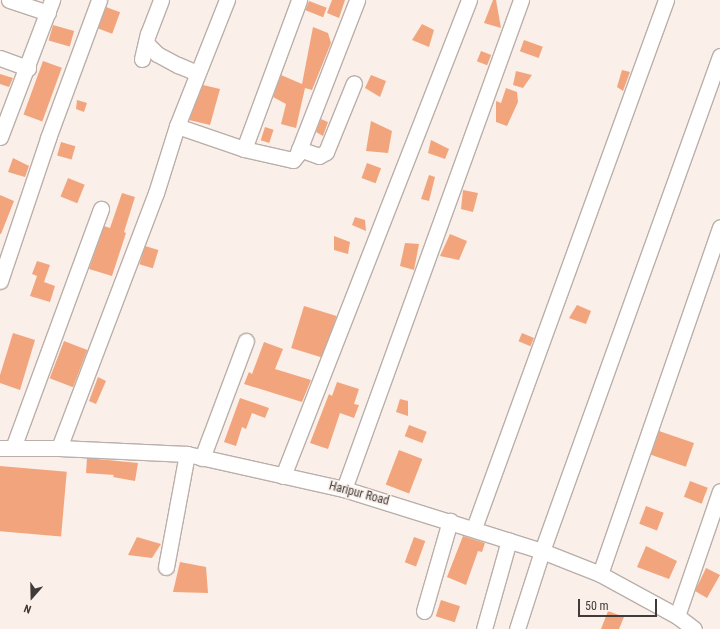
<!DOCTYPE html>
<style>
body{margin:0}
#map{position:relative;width:720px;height:629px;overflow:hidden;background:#faefe9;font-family:"Roboto Condensed",sans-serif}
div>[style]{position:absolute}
.building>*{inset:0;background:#f2a57c;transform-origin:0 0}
.roads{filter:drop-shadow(1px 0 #baafaa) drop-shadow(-1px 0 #baafaa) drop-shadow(0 1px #baafaa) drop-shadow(0 -1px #baafaa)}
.minor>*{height:15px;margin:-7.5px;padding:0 7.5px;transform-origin:7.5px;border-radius:7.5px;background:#fff}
span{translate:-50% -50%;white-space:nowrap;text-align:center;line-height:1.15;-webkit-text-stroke:3px #faefe9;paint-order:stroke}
.street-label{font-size:12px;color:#403b39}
.north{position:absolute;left:12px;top:577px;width:40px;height:40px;-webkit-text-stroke:3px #faefe9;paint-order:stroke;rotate:200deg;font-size:11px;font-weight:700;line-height:16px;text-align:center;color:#403b39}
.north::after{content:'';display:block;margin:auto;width:14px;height:18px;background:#403b39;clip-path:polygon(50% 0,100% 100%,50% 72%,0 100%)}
.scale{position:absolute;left:578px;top:599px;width:79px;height:18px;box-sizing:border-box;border:2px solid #403b39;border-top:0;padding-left:5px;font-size:12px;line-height:14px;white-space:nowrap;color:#403b39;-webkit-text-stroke:3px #faefe9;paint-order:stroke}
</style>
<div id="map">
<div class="building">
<i style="clip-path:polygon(332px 0,345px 0,339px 18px,327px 13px)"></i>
<i style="clip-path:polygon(493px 0,496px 0,501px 28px,484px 23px)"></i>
<i style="left:309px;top:1px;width:19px;height:10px;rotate:21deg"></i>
<i style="left:106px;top:7px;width:15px;height:23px;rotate:20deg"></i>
<i style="clip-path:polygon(422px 24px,434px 30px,429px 47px,412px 40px)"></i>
<i style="left:53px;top:25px;width:22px;height:16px;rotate:16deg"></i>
<i style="clip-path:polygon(313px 27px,328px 33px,331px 43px,312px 90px,305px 88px,296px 128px,281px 124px,286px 104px,273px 97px,281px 75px,302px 84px)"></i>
<i style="left:524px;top:40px;width:20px;height:12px;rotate:20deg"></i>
<i style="left:481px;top:51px;width:11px;height:11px;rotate:22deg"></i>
<i style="left:43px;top:61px;width:20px;height:57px;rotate:20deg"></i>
<i style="clip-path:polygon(622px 70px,630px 72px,623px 91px,617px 87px)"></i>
<i style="clip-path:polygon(516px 71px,532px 75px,523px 88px,513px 85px)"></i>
<i style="clip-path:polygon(0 74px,13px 78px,9px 87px,0 84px)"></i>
<i style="clip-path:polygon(371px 75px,386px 81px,380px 97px,365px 88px)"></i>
<i style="clip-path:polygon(203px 85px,220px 89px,210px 125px,189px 120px)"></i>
<i style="clip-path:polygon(506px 88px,517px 92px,518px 102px,507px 126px,496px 122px,496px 101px,501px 103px)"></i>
<i style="clip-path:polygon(77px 100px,87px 103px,84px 112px,76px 109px)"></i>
<i style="clip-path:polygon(321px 119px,328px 122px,323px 136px,316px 132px)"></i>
<i style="clip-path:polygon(371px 121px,392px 131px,388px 153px,366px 151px)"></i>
<i style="left:265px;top:127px;width:9px;height:14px;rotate:18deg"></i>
<i style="clip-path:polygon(431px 140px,449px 149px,445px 159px,428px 153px)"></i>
<i style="left:61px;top:142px;width:15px;height:14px;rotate:16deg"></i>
<i style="clip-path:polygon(13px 158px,29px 166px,25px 177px,8px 172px)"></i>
<i style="left:367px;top:163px;width:15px;height:16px;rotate:20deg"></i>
<i style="clip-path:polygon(429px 175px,435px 177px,429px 201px,421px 199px)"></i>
<i style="left:68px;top:178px;width:18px;height:20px;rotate:22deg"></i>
<i style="clip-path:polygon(463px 190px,478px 193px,473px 212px,461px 209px)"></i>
<i style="clip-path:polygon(122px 193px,135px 197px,124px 232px,126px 233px,112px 276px,89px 269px,104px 226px,110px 228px)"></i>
<i style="clip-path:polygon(0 195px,14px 201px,1px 234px,0 234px)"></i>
<i style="clip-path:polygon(355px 217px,365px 220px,366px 231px,352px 225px)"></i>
<i style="clip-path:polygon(450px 234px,467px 241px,459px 260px,440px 256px)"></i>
<i style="clip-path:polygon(334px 236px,350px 242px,348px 254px,334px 250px)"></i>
<i style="clip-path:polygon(405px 243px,419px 244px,414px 270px,400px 266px)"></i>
<i style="left:145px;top:246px;width:14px;height:19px;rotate:17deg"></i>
<i style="clip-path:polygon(37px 261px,50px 265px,44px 282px,55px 286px,50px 302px,30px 296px,37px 276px,32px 274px)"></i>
<i style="clip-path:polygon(577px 305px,591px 311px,586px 324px,569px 318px)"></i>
<i style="left:304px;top:306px;width:34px;height:44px;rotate:17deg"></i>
<i style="clip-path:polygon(13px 333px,35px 340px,20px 390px,0 383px,0 375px)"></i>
<i style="left:522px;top:333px;width:13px;height:9px;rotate:23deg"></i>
<i style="left:64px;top:341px;width:25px;height:40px;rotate:21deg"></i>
<i style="clip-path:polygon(264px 342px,283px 349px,275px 369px,311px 380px,302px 402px,244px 384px,249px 372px,252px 374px)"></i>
<i style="clip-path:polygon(98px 377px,106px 381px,96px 404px,89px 401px)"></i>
<i style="clip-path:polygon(337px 382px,359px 389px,354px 404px,359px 405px,354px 418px,340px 413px,328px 449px,310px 443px,329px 394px,332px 396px)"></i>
<i style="clip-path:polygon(240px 398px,269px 408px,265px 418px,252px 413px,246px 429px,242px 427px,236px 446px,224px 442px)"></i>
<i style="clip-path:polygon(400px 399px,408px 401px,408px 416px,396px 412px)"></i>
<i style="left:409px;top:425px;width:19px;height:12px;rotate:21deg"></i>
<i style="left:659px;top:431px;width:37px;height:25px;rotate:19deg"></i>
<i style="left:399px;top:450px;width:25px;height:37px;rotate:21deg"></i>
<i style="clip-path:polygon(87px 458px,138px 463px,135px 481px,113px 477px,114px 475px,86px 473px)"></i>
<i style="left:0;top:466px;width:67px;height:65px;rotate:5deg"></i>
<i style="left:690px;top:481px;width:19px;height:17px;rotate:21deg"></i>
<i style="left:646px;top:506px;width:19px;height:19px;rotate:21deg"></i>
<i style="clip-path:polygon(463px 536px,485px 543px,482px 552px,478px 551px,466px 585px,447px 577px)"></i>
<i style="clip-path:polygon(137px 537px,161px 544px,152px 558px,128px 555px)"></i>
<i style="left:414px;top:537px;width:12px;height:27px;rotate:20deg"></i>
<i style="clip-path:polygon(646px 546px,677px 561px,669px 579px,637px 567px)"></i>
<i style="clip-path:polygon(180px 562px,206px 567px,208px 593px,173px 592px)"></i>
<i style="clip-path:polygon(706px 568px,720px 575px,707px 598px,695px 591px)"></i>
<i style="left:441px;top:600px;width:20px;height:17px;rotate:18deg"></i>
<i style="clip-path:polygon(608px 611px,624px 617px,619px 629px,601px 629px)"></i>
</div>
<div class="roads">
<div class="minor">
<i style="left:9px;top:0;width:41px;rotate:18.4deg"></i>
<i style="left:146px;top:43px;width:16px;rotate:45deg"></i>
<i style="left:157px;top:54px;width:24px;rotate:28deg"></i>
<i style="left:178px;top:65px;width:21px;rotate:23deg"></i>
<i style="left:0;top:58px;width:30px;rotate:20deg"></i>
<i style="left:142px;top:59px;width:26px;rotate:-77deg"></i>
<i style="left:148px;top:34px;width:36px;rotate:-69deg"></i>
<i style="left:177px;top:126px;width:71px;rotate:18.9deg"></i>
<i style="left:244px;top:149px;width:50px;rotate:12.7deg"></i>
<i style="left:293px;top:160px;width:6px;rotate:-51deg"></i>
<i style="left:297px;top:155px;width:166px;rotate:-68.8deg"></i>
<i style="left:0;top:137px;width:147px;rotate:-69.2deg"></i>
<i style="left:244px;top:149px;width:159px;rotate:-69.7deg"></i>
<i style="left:299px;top:149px;width:21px;rotate:19deg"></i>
<i style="left:319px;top:156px;width:8px;rotate:-30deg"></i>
<i style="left:326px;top:152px;width:74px;rotate:-67.9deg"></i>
<i style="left:0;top:281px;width:151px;rotate:-71.4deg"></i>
<i style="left:48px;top:138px;width:147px;rotate:-69.7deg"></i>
<i style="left:0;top:448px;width:59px"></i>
<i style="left:59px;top:448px;width:128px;rotate:2.7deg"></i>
<i style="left:187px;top:454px;width:161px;rotate:12.6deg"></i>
<i style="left:344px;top:489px;width:207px;rotate:17.4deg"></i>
<i style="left:542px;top:551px;width:62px;rotate:21.6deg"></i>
<i style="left:600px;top:574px;width:88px;rotate:28.6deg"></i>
<i style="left:677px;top:616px;width:21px;rotate:37deg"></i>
<i style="left:13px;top:448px;width:255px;rotate:-69.8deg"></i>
<i style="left:59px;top:448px;width:273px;rotate:-69.2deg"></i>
<i style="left:156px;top:193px;width:70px;rotate:-72.6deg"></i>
<i style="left:177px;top:126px;width:136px;rotate:-68.4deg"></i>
<i style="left:202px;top:458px;width:125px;rotate:-69.4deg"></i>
<i style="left:283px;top:476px;width:511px;rotate:-68.66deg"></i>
<i style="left:344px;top:489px;width:520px;rotate:-70.1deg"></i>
<i style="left:474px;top:528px;width:562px;rotate:-70.02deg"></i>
<i style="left:166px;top:567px;width:115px;rotate:-79.5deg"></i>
<i style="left:600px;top:574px;width:367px;rotate:-70.9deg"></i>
<i style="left:424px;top:611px;width:94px;rotate:-73.9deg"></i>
<i style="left:677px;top:616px;width:132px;rotate:-71deg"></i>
<i style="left:484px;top:629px;width:92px;rotate:-74.3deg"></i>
<i style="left:517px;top:629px;width:82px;rotate:-72.2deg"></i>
<i style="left:542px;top:551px;width:526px;rotate:-70.22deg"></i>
</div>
</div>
<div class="street-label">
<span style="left:359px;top:494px;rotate:15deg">Haripur Road</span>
</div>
<div class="north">N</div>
<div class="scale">50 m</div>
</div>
